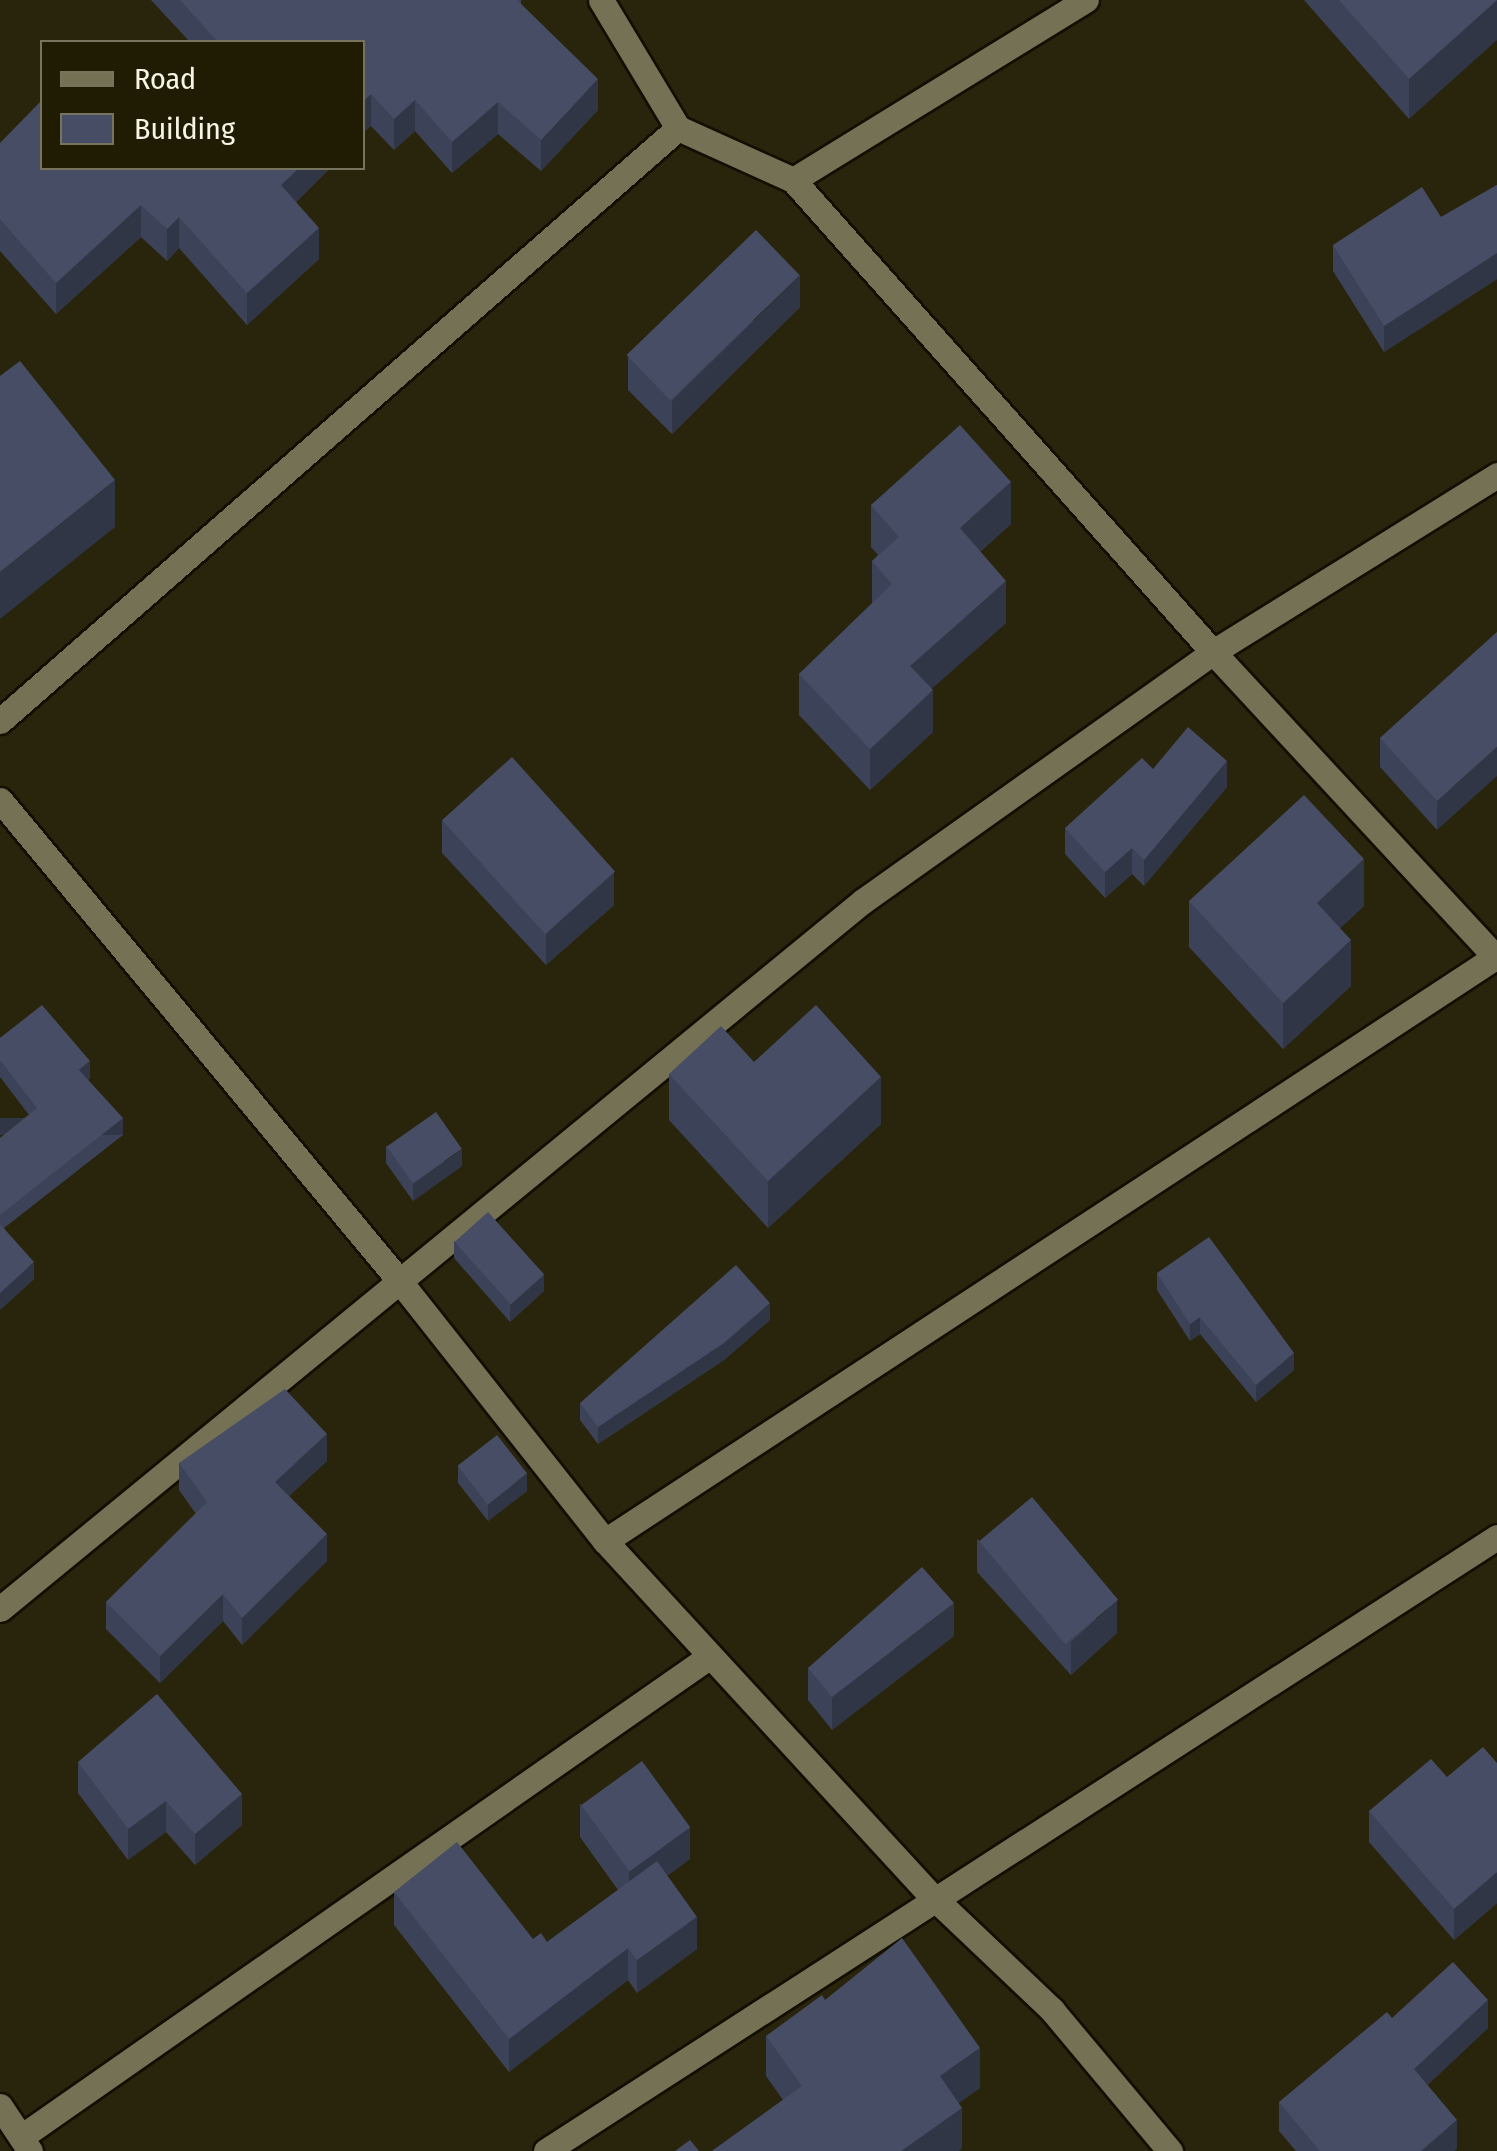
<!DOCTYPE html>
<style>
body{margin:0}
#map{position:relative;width:1497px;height:2151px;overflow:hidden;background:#29250c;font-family:"Fira Sans Condensed",sans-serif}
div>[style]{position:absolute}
.roads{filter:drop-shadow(2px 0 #120e00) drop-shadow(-2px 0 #120e00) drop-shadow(0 2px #120e00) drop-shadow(0 -2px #120e00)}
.street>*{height:25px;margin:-12.5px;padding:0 12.5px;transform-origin:12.5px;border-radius:12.5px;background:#757155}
.wall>*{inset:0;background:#3c4257}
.shaded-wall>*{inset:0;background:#313647;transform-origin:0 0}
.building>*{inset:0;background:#464d65;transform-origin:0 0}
span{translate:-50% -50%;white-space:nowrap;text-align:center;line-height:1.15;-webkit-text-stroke:8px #201c04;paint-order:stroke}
.legend{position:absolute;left:40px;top:40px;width:325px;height:130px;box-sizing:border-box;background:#201c04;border:2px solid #76735e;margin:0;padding:12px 18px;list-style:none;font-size:30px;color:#f7f5e5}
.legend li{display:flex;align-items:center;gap:20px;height:50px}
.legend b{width:50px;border:2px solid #76735e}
</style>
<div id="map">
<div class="roads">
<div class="street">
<i style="left:601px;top:0;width:149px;rotate:59deg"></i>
<i style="left:678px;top:128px;width:126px;rotate:24.3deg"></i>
<i style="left:793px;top:180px;width:632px;rotate:48.34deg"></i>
<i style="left:1213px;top:652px;width:418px;rotate:47.2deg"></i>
<i style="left:793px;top:180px;width:344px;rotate:-31.6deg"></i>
<i style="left:0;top:721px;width:901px;rotate:-41.17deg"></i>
<i style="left:0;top:800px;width:623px;rotate:50.28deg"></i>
<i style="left:398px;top:1279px;width:334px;rotate:51.7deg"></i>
<i style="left:605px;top:1541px;width:483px;rotate:47.4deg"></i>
<i style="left:932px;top:1896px;width:166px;rotate:43.5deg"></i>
<i style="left:1052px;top:2010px;width:184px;rotate:50.1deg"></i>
<i style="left:605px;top:1541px;width:1067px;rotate:-33.26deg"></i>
<i style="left:0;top:1609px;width:1116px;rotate:-39.37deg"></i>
<i style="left:863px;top:901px;width:430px;rotate:-35.4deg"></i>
<i style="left:1213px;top:652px;width:335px;rotate:-31.9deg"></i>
<i style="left:0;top:2106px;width:54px;rotate:56.3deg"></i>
<i style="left:21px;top:2137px;width:840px;rotate:-34.92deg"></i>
<i style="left:546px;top:2151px;width:1132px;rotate:-32.85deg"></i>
</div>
</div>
<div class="wall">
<i style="clip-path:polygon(151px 0,521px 0,521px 4px,598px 110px,541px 171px,498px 134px,452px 173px,415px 131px,394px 150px,371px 126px,362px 42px,190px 42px)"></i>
<i style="clip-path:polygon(1304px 0,1497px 0,1409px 119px)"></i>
<i style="clip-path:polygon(0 143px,42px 168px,330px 168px,296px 202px,319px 259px,247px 325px,179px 248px,167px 261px,141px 237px,56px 314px,0 251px)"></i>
<i style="clip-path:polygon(1497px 185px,1497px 279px,1384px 352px,1333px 271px,1333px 245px,1441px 217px)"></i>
<i style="clip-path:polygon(800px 307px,672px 434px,628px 390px,628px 357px)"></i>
<i style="clip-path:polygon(871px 505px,1011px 524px,980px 552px,1006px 623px,931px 689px,933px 732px,870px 790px,799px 715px,799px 674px,872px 603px,872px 561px,878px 555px,871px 547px)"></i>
<i style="clip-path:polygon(1497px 632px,1437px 830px,1380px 767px,1380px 738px)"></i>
<i style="clip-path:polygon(1153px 769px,1227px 787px,1144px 886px,1132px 874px,1105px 898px,1065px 854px,1065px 828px)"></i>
<i style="clip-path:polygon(442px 820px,614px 905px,546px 965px,442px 853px)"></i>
<i style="clip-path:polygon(1189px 901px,1364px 906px,1340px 928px,1351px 986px,1283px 1049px,1189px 947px)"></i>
<i style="clip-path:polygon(0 1038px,90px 1078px,88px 1080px,123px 1135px,4px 1228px,34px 1279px,0 1310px,0 1138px,29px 1115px,0 1077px)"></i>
<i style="clip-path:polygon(754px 1062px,881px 1124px,768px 1228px,669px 1120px,669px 1074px)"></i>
<i style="clip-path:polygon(386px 1146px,462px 1166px,413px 1201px,386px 1163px)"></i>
<i style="clip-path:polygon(454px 1241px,544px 1291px,510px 1322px,454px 1258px)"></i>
<i style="clip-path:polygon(1157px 1273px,1294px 1370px,1256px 1402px,1200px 1334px,1190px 1341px,1157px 1290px)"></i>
<i style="clip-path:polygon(770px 1320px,724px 1360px,598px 1444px,580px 1420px,580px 1403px)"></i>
<i style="clip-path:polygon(327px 1461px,289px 1496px,327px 1561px,242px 1645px,223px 1621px,160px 1683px,106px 1629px,106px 1602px,196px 1514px,179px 1490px,179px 1463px)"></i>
<i style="clip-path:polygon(458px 1466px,527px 1491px,488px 1521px,458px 1483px)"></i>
<i style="clip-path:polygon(977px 1539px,1117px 1633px,1071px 1675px,977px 1572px)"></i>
<i style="clip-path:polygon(954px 1636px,832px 1730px,808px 1700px,808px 1668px)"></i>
<i style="clip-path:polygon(78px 1762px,242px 1825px,195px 1865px,166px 1832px,128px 1860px,78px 1793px)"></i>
<i style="clip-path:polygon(1497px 1763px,1497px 1903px,1454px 1940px,1369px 1842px,1369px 1811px,1447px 1777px)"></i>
<i style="clip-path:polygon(580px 1804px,690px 1859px,667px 1876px,697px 1949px,637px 1993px,628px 1980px,509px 2072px,394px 1925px,394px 1892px,533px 1939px,547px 1942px,618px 1890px,580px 1837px)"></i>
<i style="clip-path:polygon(825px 2000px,980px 2088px,958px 2103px,962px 2148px,958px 2151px,712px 2151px,783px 2100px,766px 2076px,766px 2036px)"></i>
<i style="clip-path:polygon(1392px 2018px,1488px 2028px,1427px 2085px,1457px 2148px,1454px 2151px,1296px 2151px,1279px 2131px,1279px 2102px)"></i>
</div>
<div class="shaded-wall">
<i style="clip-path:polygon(1497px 0,1497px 40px,1409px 119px,1409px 79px)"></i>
<i style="clip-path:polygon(598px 79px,598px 110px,541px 171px,541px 140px)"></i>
<i style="clip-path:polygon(371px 94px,371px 126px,362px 134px,362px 103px)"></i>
<i style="clip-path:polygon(415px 100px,415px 131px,394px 150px,394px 119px)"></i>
<i style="clip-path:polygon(498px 102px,498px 134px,452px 173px,452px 142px)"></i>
<i style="clip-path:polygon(299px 168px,330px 168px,281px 217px,281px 185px)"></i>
<i style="clip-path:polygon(141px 205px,141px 237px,56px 314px,56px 283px)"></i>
<i style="clip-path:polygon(179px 217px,179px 248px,167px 261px,167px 229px)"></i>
<i style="clip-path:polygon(319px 228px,319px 259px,247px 325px,247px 293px)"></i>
<i style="clip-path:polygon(1497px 253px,1497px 279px,1384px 352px,1384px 326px)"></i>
<i style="clip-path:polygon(800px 275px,800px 307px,672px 434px,672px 401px)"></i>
<i style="clip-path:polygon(115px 480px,115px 527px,0 619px,0 572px)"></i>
<i style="clip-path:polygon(1011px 482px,1011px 524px,960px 570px,960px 528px)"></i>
<i style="clip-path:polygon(1006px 581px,1006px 623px,910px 708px,910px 666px)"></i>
<i style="clip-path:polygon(933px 690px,933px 732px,870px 790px,870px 749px)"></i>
<i style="clip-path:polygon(1497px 747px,1497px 776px,1437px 830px,1437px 801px)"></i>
<i style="clip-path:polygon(1227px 761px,1227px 787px,1144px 886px,1144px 860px)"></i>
<i style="clip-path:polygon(1132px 848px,1132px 874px,1105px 898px,1105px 872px)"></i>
<i style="clip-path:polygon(1364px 859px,1364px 906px,1317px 950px,1317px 903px)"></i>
<i style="clip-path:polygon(614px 872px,614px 905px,546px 965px,546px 932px)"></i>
<i style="clip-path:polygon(1351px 940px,1351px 986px,1283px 1049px,1283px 1003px)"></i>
<i style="clip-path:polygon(90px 1061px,90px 1078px,79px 1088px,79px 1070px)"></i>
<i style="clip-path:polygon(881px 1077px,881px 1124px,768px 1228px,768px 1181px)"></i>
<i style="left:123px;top:1118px;width:17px;height:157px;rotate:90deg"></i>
<i style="clip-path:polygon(462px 1149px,462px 1166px,413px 1201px,413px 1184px)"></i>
<i style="clip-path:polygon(34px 1262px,34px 1279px,0 1310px,0 1293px)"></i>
<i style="clip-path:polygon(544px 1274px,544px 1291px,510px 1322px,510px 1305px)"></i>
<i style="clip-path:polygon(770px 1303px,770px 1320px,724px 1360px,598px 1444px,598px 1427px)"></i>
<i style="clip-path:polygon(1200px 1317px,1200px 1334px,1190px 1341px,1190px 1324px)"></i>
<i style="clip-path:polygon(1294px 1353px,1294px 1370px,1256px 1402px,1256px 1385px)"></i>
<i style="clip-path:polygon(327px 1434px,327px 1461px,275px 1509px,275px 1482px)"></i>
<i style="clip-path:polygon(527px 1474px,527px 1491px,488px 1521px,488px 1504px)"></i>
<i style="clip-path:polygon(327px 1534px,327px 1561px,242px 1645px,242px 1618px)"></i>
<i style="clip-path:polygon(223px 1594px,223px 1621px,160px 1683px,160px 1656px)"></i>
<i style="clip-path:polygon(1117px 1600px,1117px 1633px,1071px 1675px,1071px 1642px)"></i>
<i style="clip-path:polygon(954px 1603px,954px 1636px,832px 1730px,832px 1697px)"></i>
<i style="clip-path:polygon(242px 1794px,242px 1825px,195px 1865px,195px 1834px)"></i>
<i style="clip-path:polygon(166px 1801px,166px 1832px,128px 1860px,128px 1829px)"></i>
<i style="clip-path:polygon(690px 1827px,690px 1859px,629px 1904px,629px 1871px)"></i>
<i style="clip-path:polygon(1497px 1872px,1497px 1903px,1454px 1940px,1454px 1909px)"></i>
<i style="clip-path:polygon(697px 1917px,697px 1949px,637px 1993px,637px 1960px)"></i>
<i style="clip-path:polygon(628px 1948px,628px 1980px,509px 2072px,509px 2039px)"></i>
<i style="clip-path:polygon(1488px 2000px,1488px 2028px,1414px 2098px,1414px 2069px)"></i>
<i style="clip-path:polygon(980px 2048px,980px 2088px,940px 2117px,940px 2076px)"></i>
<i style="clip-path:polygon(962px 2108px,962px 2148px,958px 2151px,901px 2151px)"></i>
<i style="clip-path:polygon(1457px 2120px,1457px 2148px,1454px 2151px,1421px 2151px)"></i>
</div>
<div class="building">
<i style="clip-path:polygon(180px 0,517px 0,598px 79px,541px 140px,498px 102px,452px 142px,415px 100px,394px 119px,371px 94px,362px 103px,362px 42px,218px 42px)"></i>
<i style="clip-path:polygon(1339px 0,1497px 0,1409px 79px)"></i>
<i style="clip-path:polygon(42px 100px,42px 168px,299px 168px,281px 185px,319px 228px,247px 293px,179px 217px,167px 229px,141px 205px,56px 283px,0 219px,0 143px)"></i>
<i style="clip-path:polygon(1497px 185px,1497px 253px,1384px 326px,1333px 245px,1422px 187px,1441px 217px)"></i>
<i style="left:756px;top:230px;width:63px;height:180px;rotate:46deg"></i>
<i style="clip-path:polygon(20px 361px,115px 480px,0 572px,0 376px)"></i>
<i style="clip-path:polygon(960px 425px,1011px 482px,960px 528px,1006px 581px,910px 666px,933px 690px,870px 749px,799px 674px,892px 584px,872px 561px,899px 537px,871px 505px)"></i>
<i style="clip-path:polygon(1497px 632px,1497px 747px,1437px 801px,1380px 738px)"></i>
<i style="clip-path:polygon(1188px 727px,1227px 761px,1144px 860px,1132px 848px,1105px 872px,1065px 828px,1142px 758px,1153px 769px)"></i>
<i style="left:512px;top:757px;width:154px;height:94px;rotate:48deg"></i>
<i style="clip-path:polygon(1304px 795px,1364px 859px,1317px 903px,1351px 940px,1283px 1003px,1189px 901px)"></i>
<i style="clip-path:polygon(42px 1005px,90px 1061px,79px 1070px,123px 1118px,0 1215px,0 1138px,37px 1108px,0 1060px,0 1038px)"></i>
<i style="clip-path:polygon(816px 1005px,881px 1077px,768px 1181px,669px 1074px,721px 1026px,754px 1062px)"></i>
<i style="left:436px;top:1112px;width:45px;height:60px;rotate:55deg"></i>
<i style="left:488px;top:1212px;width:84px;height:45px;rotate:48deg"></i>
<i style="clip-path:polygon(0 1224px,34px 1262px,0 1293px)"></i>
<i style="clip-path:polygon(1209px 1237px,1294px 1353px,1256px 1385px,1200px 1317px,1190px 1324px,1157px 1273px)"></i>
<i style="clip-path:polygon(736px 1265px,770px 1303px,724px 1343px,598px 1427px,580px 1403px)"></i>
<i style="clip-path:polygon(285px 1389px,327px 1434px,275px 1482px,327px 1534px,242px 1618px,223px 1594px,160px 1656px,106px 1602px,207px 1502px,179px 1463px)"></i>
<i style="left:497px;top:1435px;width:49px;height:50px;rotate:52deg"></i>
<i style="left:1032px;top:1497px;width:134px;height:69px;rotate:50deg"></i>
<i style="clip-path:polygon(922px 1567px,954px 1603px,832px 1697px,808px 1668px)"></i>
<i style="clip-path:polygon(157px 1694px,242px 1794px,195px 1834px,166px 1801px,128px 1829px,78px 1762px)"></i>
<i style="clip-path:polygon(1483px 1747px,1497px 1763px,1497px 1872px,1454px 1909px,1369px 1811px,1431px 1759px,1447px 1777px)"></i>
<i style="left:642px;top:1761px;width:82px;height:75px;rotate:54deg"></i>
<i style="clip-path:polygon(457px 1842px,533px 1939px,541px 1933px,547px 1942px,657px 1861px,697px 1917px,637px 1960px,628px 1948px,509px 2039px,394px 1892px)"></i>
<i style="clip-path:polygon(902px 1938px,980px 2048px,940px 2076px,962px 2108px,901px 2151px,712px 2151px,802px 2086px,766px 2036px,822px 1995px,825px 2000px)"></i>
<i style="clip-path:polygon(1453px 1962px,1488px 2000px,1414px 2069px,1457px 2120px,1421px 2151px,1320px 2151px,1279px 2102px,1387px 2012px,1392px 2018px)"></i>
<i style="clip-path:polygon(690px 2140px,699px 2151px,675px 2151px)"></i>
</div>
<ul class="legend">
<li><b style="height:12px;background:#757155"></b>Road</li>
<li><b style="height:28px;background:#464d65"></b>Building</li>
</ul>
</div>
